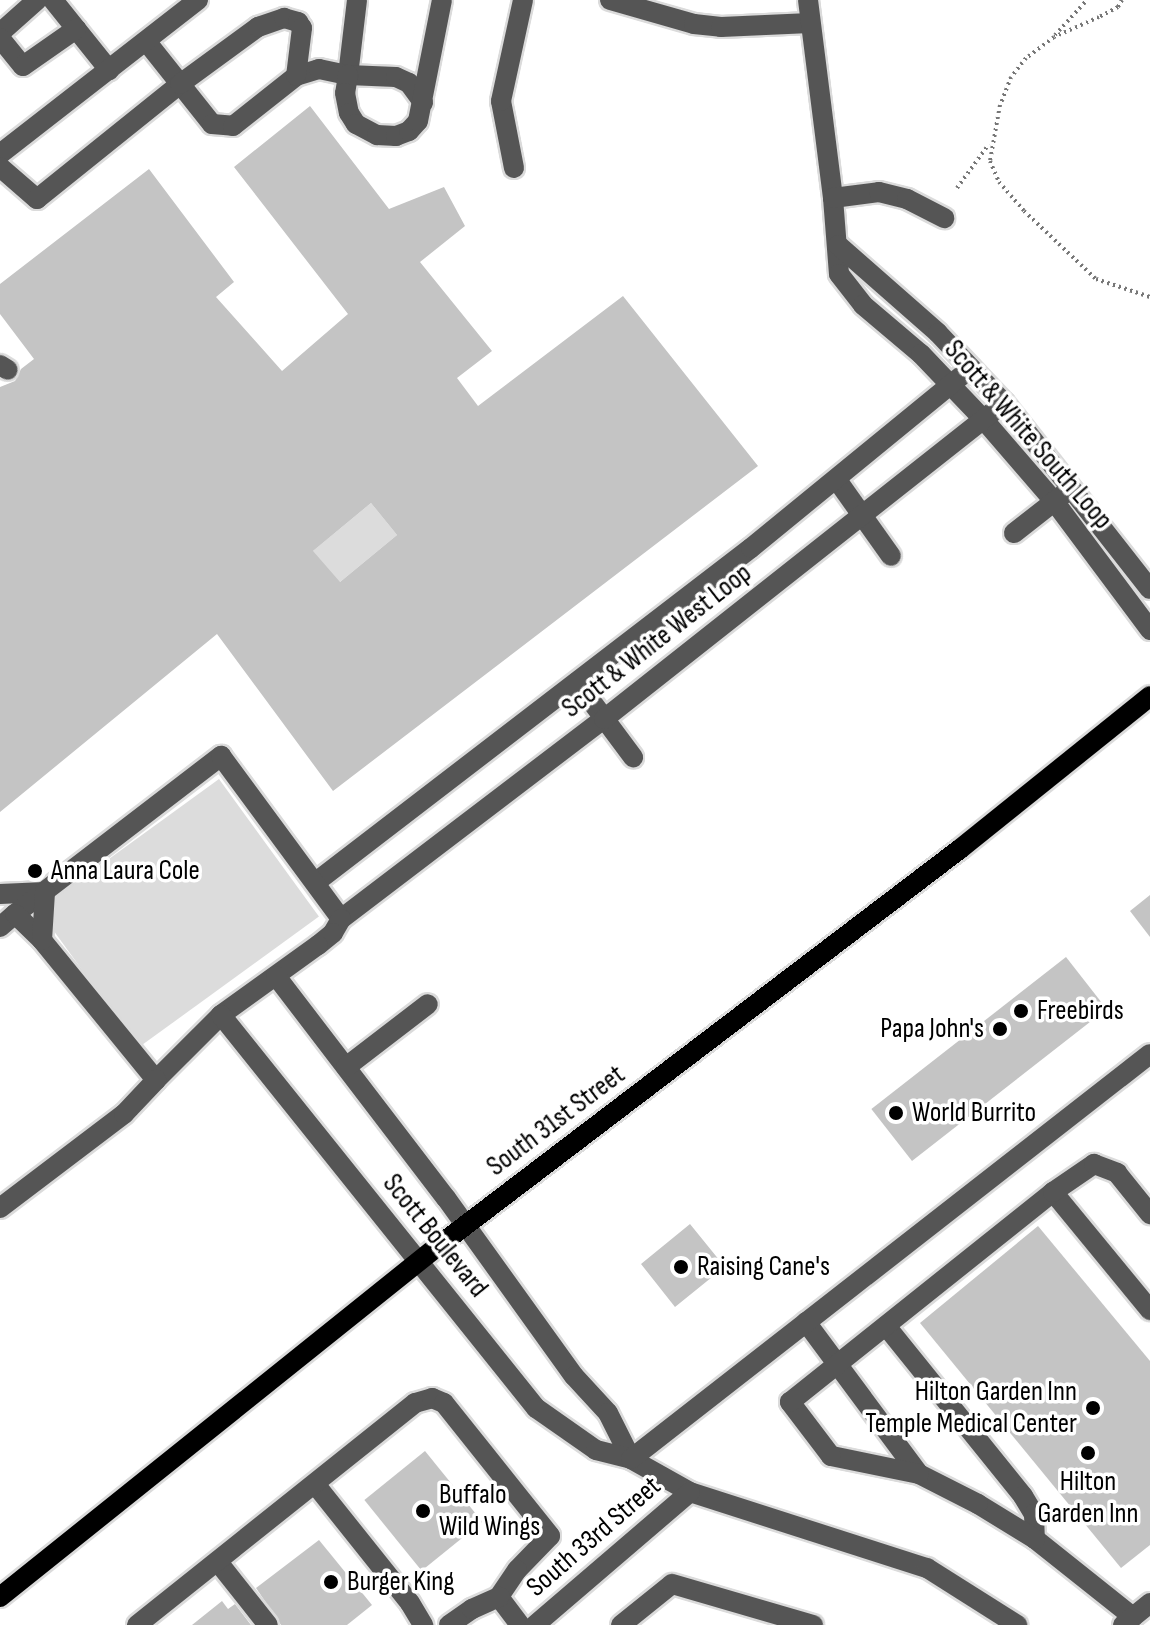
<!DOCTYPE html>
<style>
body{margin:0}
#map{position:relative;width:1150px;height:1625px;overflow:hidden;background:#fff;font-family:"Sofia Sans Condensed",sans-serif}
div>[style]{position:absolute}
.green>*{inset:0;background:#dcdcdc;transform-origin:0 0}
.building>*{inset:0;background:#c4c4c4;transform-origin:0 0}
.path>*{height:4px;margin-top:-2px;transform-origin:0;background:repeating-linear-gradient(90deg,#777 0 2px,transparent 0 6px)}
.roads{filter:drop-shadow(2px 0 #dbdbdb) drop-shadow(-2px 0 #dbdbdb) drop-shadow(0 2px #dbdbdb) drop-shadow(0 -2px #dbdbdb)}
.minor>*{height:20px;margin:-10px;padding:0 10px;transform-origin:10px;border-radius:10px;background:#555}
.major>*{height:20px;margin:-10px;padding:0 10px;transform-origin:10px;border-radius:10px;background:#000}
.dots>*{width:22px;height:22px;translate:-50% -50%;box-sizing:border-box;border:4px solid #fff;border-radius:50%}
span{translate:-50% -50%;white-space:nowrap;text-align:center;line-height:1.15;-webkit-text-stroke:7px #fff;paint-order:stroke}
.street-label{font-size:28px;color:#000}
.poi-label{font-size:28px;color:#000}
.left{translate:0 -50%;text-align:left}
.right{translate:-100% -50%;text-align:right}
</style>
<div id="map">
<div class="green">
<i style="clip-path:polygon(371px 503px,397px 535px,340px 582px,256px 598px)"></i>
<i style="left:219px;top:779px;width:170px;height:223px;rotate:54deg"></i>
</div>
<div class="building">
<i style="clip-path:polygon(evenodd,310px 106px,389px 209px,444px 187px,465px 226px,420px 262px,492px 351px,457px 378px,478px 406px,623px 296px,758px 466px,333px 791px,217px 634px,0 812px,0 387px,15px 381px,21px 369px,34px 359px,0 314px,0 284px,149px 169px,234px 282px,216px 297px,282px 371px,348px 314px,234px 167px,310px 106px,371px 503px,397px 535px,340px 582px,313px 551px,371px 503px)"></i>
<i style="clip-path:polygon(1150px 895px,1150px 937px,1130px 911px)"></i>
<i style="left:1066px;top:957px;width:66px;height:247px;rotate:52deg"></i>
<i style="clip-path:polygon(690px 1224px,720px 1261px,717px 1264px,722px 1269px,675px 1307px,641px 1264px)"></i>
<i style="clip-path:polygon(1038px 1226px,1150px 1361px,1150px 1545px,1121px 1568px,920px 1323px)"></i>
<i style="left:425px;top:1451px;width:91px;height:78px;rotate:51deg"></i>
<i style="clip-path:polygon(319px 1540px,372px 1605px,347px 1625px,281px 1625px,256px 1588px)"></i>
<i style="clip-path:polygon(222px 1601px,228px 1609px,235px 1604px,251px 1625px,192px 1625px)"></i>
</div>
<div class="path">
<i style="left:1122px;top:0;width:8px;rotate:120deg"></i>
<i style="left:1118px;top:7px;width:21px;rotate:152deg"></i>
<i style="left:1099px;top:17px;width:49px;rotate:156deg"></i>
<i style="left:1054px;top:37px;width:35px;rotate:143deg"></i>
<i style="left:1026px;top:58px;width:24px;rotate:128deg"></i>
<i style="left:1011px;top:77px;width:30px;rotate:111deg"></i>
<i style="left:1000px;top:105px;width:57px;rotate:100.1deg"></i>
<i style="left:990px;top:161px;width:23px;rotate:67deg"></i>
<i style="left:999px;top:182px;width:38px;rotate:49deg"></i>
<i style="left:1024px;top:211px;width:99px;rotate:43.4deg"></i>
<i style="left:1096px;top:279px;width:57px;rotate:18.4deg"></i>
<i style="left:1055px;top:35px;width:47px;rotate:-47.6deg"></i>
<i style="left:957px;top:188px;width:54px;rotate:-54deg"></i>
</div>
<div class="roads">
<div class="minor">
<i style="left:53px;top:0;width:90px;rotate:51.3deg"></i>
<i style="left:357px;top:0;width:76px;rotate:96.8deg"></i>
<i style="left:348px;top:75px;width:48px;rotate:2.4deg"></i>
<i style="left:396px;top:77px;width:14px;rotate:25deg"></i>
<i style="left:409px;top:83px;width:24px;rotate:54deg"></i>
<i style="left:610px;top:0;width:87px;rotate:15.9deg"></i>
<i style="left:694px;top:24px;width:27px;rotate:6deg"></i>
<i style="left:721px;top:27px;width:89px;rotate:-2.6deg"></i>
<i style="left:808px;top:0;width:200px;rotate:82.8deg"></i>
<i style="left:833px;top:198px;width:76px;rotate:85.5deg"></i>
<i style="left:839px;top:274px;width:39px;rotate:52deg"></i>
<i style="left:863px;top:305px;width:76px;rotate:40.2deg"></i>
<i style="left:921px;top:354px;width:91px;rotate:46.3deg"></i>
<i style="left:984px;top:420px;width:107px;rotate:49.2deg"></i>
<i style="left:1054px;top:501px;width:161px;rotate:53.3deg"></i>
<i style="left:0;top:33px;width:50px;rotate:-41.7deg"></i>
<i style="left:0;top:38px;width:36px;rotate:51deg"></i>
<i style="left:23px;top:66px;width:65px;rotate:-34.9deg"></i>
<i style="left:146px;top:41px;width:106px;rotate:51.5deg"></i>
<i style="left:212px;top:124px;width:21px;rotate:5deg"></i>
<i style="left:233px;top:126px;width:80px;rotate:-38.4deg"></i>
<i style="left:296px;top:76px;width:24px;rotate:-17deg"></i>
<i style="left:319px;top:69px;width:30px;rotate:12deg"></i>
<i style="left:348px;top:75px;width:18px;rotate:99deg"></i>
<i style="left:345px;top:93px;width:20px;rotate:79deg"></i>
<i style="left:349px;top:113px;width:13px;rotate:58deg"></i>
<i style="left:356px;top:124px;width:24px;rotate:28deg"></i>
<i style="left:377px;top:135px;width:19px;rotate:3deg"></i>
<i style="left:396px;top:136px;width:14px;rotate:-21deg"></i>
<i style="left:409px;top:131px;width:13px;rotate:-48deg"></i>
<i style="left:418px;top:121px;width:123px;rotate:-78.8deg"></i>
<i style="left:0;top:154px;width:251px;rotate:-37.9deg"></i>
<i style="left:0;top:167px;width:49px;rotate:40.9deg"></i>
<i style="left:37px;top:199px;width:184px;rotate:-38.8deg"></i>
<i style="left:180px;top:84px;width:97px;rotate:-36.2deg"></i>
<i style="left:258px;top:27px;width:28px;rotate:-19deg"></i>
<i style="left:284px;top:18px;width:15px;rotate:16deg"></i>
<i style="left:298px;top:22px;width:7px;rotate:56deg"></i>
<i style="left:302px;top:28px;width:48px;rotate:97.1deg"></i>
<i style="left:514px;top:168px;width:68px;rotate:-101deg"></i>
<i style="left:501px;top:101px;width:103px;rotate:-77.7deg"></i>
<i style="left:833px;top:198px;width:46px;rotate:-7.4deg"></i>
<i style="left:879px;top:192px;width:29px;rotate:14deg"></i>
<i style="left:907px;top:199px;width:42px;rotate:27.2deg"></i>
<i style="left:838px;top:245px;width:133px;rotate:41.3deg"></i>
<i style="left:938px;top:333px;width:96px;rotate:46.7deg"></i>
<i style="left:1004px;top:403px;width:236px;rotate:51.9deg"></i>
<i style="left:0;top:365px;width:9px;rotate:32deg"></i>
<i style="left:837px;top:480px;width:93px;rotate:54.6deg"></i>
<i style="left:1014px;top:533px;width:63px;rotate:-38deg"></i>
<i style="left:577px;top:682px;width:94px;rotate:53.3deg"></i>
<i style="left:316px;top:882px;width:548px;rotate:-37.52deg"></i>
<i style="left:751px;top:548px;width:284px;rotate:-39.3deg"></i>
<i style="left:0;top:894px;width:45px;rotate:-2.5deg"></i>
<i style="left:341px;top:919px;width:330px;rotate:-37.3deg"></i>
<i style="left:604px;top:719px;width:510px;rotate:-38.31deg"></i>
<i style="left:0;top:927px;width:20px;rotate:-41deg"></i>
<i style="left:15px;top:914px;width:260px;rotate:-37.5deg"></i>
<i style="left:221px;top:756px;width:202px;rotate:53.6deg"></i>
<i style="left:341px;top:919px;width:16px;rotate:120deg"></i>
<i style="left:333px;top:933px;width:19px;rotate:141deg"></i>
<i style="left:318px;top:945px;width:120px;rotate:144.2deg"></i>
<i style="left:221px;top:1015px;width:92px;rotate:135deg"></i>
<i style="left:156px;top:1080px;width:181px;rotate:-129.2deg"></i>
<i style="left:42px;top:940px;width:37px;rotate:-136deg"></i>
<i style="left:42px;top:940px;width:48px;rotate:-86.4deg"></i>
<i style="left:276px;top:976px;width:280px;rotate:52.6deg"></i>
<i style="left:446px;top:1198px;width:219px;rotate:54.3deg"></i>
<i style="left:574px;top:1376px;width:50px;rotate:47.4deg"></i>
<i style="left:608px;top:1413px;width:51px;rotate:63.4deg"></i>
<i style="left:221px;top:1015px;width:504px;rotate:51.29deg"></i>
<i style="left:536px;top:1408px;width:73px;rotate:35deg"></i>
<i style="left:596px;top:1450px;width:36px;rotate:14deg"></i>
<i style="left:631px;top:1459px;width:68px;rotate:29.2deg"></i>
<i style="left:690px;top:1492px;width:249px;rotate:17.8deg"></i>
<i style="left:927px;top:1568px;width:107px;rotate:32.3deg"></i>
<i style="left:346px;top:1067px;width:103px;rotate:-37.5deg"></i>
<i style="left:1053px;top:1192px;width:153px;rotate:50.6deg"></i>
<i style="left:0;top:1208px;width:156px;rotate:-37.2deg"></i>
<i style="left:124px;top:1114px;width:47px;rotate:-46.7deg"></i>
<i style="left:806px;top:1322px;width:189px;rotate:53.4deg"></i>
<i style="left:886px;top:1326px;width:218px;rotate:51.1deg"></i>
<i style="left:1023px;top:1496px;width:21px;rotate:59deg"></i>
<i style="left:1034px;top:1514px;width:25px;rotate:88deg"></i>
<i style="left:631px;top:1459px;width:658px;rotate:-37.97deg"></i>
<i style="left:315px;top:1484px;width:152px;rotate:51.4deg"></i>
<i style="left:410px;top:1603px;width:26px;rotate:59deg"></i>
<i style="left:218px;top:1562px;width:80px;rotate:51.6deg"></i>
<i style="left:1133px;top:1617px;width:125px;rotate:-141.5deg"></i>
<i style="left:1035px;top:1539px;width:67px;rotate:-148.4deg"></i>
<i style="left:978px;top:1504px;width:66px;rotate:-153deg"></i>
<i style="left:919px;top:1474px;width:90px;rotate:-168.4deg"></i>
<i style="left:831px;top:1456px;width:68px;rotate:-127.2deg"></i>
<i style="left:790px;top:1402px;width:337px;rotate:-38.6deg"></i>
<i style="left:1053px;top:1192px;width:50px;rotate:-34.3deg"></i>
<i style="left:1094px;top:1164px;width:25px;rotate:21deg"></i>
<i style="left:1117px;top:1173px;width:53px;rotate:51.2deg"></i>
<i style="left:137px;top:1625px;width:356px;rotate:-38.6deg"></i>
<i style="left:415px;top:1403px;width:18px;rotate:-16deg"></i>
<i style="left:432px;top:1398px;width:13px;rotate:23deg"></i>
<i style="left:444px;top:1403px;width:170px;rotate:51.4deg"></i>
<i style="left:550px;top:1536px;width:47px;rotate:134.1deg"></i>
<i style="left:517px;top:1570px;width:32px;rotate:124deg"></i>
<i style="left:499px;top:1597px;width:35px;rotate:53deg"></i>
<i style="left:449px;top:1625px;width:28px;rotate:-35deg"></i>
<i style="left:472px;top:1609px;width:30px;rotate:-24deg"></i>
<i style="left:535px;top:1625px;width:204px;rotate:-40.6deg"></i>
<i style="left:621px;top:1625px;width:65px;rotate:-38.8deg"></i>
<i style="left:672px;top:1584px;width:147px;rotate:16.2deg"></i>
<i style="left:1123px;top:1625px;width:35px;rotate:-39deg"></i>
</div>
<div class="major">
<i style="left:0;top:1597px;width:555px;rotate:-38.71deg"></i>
<i style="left:433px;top:1250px;width:662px;rotate:-37.27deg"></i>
<i style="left:960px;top:849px;width:244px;rotate:-38.8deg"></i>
</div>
</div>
<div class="dots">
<i style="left:35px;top:871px;background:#000"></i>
<i style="left:1021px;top:1011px;background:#000"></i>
<i style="left:1000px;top:1029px;background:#000"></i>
<i style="left:896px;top:1113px;background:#000"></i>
<i style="left:681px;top:1267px;background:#000"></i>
<i style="left:1093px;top:1408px;background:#000"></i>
<i style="left:1088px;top:1453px;background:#000"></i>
<i style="left:423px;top:1511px;background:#000"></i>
<i style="left:331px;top:1582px;background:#000"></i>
</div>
<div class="street-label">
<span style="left:1028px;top:435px;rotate:49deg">Scott &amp; White South Loop</span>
<span style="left:657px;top:641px;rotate:-38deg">Scott &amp; White West Loop</span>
<span style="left:556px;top:1121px;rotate:-37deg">South 31st Street</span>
<span style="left:435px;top:1236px;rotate:51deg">Scott Boulevard</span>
<span style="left:594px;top:1537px;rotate:-41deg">South 33rd Street</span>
</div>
<div class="poi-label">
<span class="left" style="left:51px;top:871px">Anna Laura Cole</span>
<span class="left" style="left:1037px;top:1011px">Freebirds</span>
<span class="right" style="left:984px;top:1029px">Papa John's</span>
<span class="left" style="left:912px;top:1113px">World Burrito</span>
<span class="left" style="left:697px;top:1267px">Raising Cane's</span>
<span class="right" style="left:1077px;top:1408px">Hilton Garden Inn<br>Temple Medical Center</span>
<span style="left:1088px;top:1498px">Hilton<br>Garden Inn</span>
<span class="left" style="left:439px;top:1511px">Buffalo<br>Wild Wings</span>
<span class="left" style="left:347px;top:1582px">Burger King</span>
</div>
</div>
